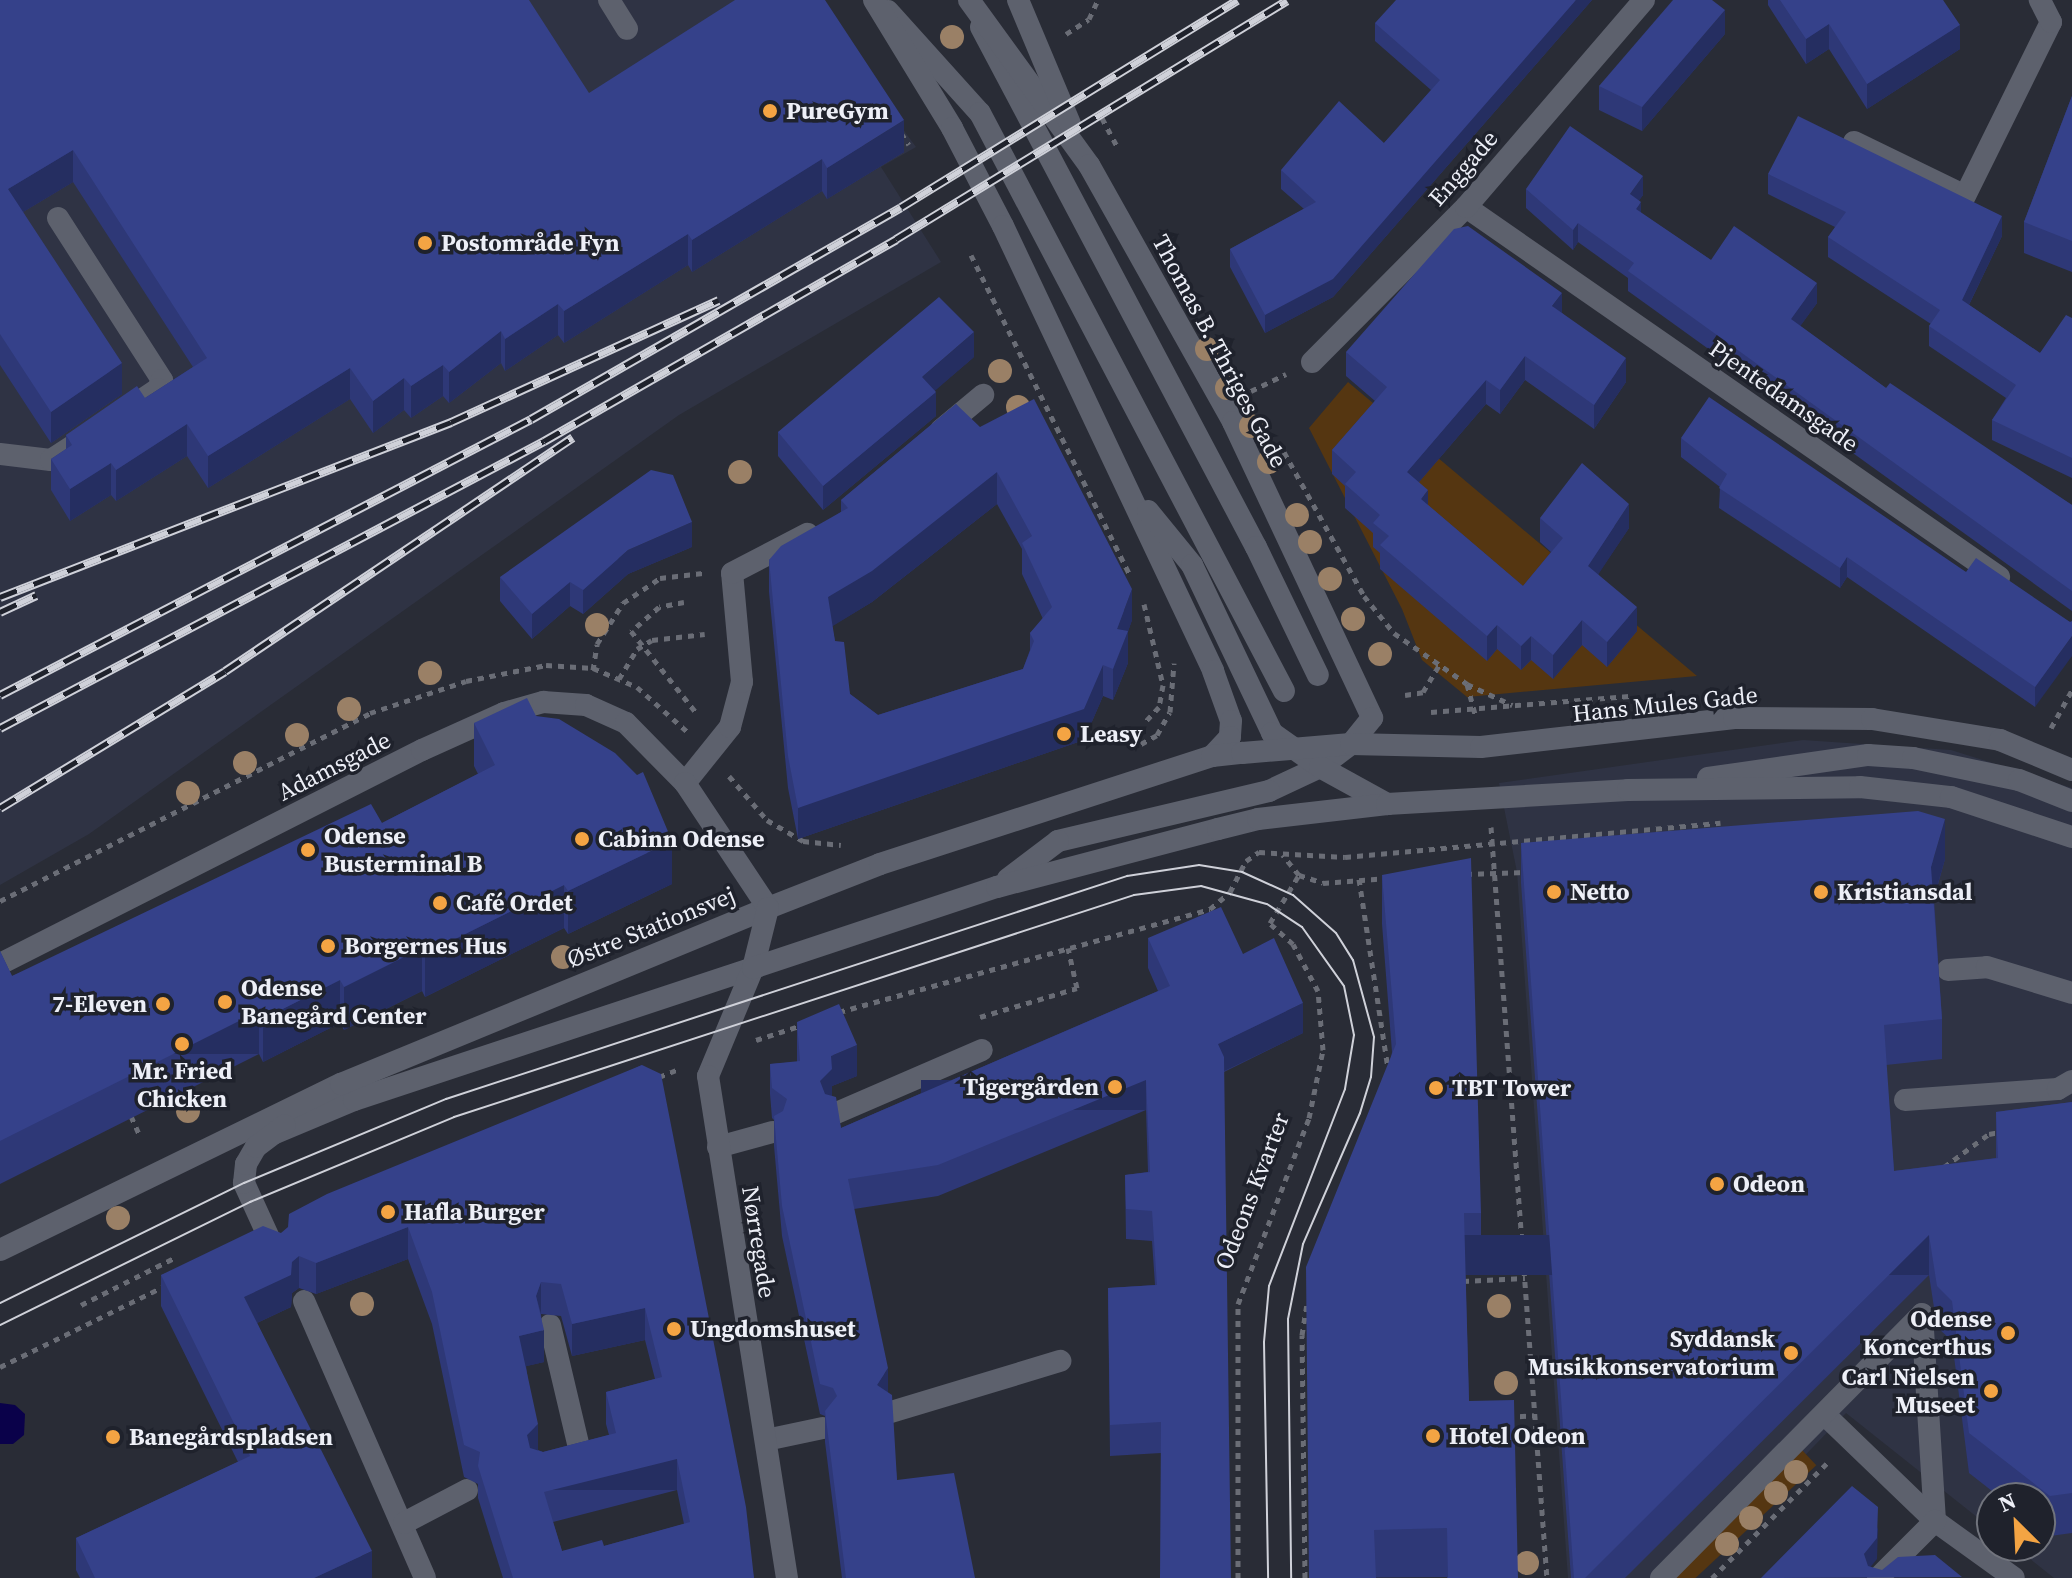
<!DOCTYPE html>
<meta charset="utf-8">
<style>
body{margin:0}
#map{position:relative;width:2072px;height:1578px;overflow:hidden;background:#292c36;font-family:"Source Serif 4",serif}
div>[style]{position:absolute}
.built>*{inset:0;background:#2f3344}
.green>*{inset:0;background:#553611;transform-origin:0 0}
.water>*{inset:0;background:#0a014a}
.path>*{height:5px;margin-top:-2.5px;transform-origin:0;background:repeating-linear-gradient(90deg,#6a6d76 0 6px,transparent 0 12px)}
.service>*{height:22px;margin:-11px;padding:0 11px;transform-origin:11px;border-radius:11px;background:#5d616d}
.pedestrian>*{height:22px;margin:-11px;padding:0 11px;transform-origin:11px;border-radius:11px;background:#5d616d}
.minor>*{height:22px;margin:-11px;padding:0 11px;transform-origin:11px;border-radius:11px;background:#5d616d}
.tertiary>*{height:22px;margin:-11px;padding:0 11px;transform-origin:11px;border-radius:11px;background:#5d616d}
.tram>*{height:2px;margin:-1px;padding:0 1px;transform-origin:1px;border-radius:1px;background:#cfd1d9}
.rail>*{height:9px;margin-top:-4.5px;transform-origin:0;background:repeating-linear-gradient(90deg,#1f222c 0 18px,#cfd1d9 0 36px);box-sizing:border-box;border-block:2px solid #cfd1d9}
.trees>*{width:24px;height:24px;margin:-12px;border-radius:50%;background:#9a8066}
.wall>*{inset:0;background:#2e3877}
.shaded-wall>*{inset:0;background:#252e61;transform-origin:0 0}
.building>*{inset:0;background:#35418a}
.dots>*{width:22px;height:22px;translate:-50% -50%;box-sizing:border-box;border:4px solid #1f222c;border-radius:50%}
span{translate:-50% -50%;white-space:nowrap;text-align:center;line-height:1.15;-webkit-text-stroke:7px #1f222c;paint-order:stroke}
.poi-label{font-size:24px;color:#edeff7;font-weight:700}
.left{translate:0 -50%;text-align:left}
.right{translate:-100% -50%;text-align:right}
.street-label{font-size:24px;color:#edeff7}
.north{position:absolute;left:1976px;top:1482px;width:80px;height:80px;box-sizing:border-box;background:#1f222c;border:2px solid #71747d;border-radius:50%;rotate:336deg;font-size:22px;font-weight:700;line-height:32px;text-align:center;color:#edeff7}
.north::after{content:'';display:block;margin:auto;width:28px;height:36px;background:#f4a443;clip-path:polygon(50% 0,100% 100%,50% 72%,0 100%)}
</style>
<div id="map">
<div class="built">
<i style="clip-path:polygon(0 0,808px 0,916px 147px,881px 167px,941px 262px,679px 415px,89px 834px,0 885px)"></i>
<i style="clip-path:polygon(1803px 740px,1951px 750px,2072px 788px,2072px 1578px,2054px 1578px,2014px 1546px,2040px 1546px,2040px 1498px,1992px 1498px,1992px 1529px,1846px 1413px,1686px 1578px,1568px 1578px,1517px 872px,1499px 783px)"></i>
</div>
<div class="green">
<i style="clip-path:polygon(1348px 382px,1697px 676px,1467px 697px,1422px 660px,1402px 609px,1309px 428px)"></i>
<i style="left:1802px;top:1450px;width:21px;height:183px;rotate:47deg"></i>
</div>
<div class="water">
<i style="clip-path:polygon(0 1403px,15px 1405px,25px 1414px,24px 1435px,13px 1444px,0 1444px)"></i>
</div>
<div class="path">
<i style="left:1066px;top:34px;width:27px;rotate:-33deg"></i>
<i style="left:1089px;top:19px;width:21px;rotate:-65deg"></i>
<i style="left:1102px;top:118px;width:34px;rotate:62deg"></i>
<i style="left:901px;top:133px;width:14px;rotate:56deg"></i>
<i style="left:971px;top:255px;width:355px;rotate:63.6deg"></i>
<i style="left:1251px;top:391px;width:39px;rotate:-26deg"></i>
<i style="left:1284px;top:452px;width:165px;rotate:60.9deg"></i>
<i style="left:1364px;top:596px;width:48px;rotate:51deg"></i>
<i style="left:1394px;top:633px;width:89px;rotate:34.9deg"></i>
<i style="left:1467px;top:684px;width:50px;rotate:25deg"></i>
<i style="left:684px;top:602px;width:25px;rotate:169deg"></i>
<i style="left:659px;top:607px;width:37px;rotate:139deg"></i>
<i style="left:631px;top:631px;width:107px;rotate:51.4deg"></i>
<i style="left:1144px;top:604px;width:83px;rotate:76.8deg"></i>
<i style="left:1163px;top:685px;width:22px;rotate:100deg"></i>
<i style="left:1159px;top:707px;width:21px;rotate:133deg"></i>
<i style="left:593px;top:670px;width:26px;rotate:-81deg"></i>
<i style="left:597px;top:644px;width:49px;rotate:-57.6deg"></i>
<i style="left:623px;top:603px;width:45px;rotate:-34deg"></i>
<i style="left:660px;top:578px;width:43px;rotate:-6.6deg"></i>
<i style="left:619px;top:679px;width:35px;rotate:-59deg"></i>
<i style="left:637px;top:649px;width:17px;rotate:-31deg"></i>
<i style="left:652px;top:640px;width:53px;rotate:-6.5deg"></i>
<i style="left:1467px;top:684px;width:35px;rotate:75deg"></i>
<i style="left:1405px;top:695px;width:18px;rotate:-9deg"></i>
<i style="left:1423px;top:692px;width:31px;rotate:-59deg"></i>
<i style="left:1431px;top:712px;width:199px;rotate:-4.6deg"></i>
<i style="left:2051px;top:728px;width:43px;rotate:-61.1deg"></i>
<i style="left:1141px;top:744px;width:18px;rotate:-29deg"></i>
<i style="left:1157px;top:735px;width:26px;rotate:-61deg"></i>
<i style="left:1170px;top:712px;width:49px;rotate:-85.3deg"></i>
<i style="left:729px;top:776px;width:58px;rotate:49.2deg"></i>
<i style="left:767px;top:820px;width:42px;rotate:30.3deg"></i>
<i style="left:803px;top:841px;width:38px;rotate:6deg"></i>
<i style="left:1491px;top:827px;width:753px;rotate:85.74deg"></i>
<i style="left:1466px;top:874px;width:62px;rotate:-1.8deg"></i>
<i style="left:1299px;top:875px;width:25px;rotate:18deg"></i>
<i style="left:1323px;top:883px;width:65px;rotate:-4.4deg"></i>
<i style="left:1359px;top:879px;width:191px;rotate:81.3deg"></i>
<i style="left:0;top:901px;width:415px;rotate:-26.9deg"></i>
<i style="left:370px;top:713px;width:101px;rotate:-18.4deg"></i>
<i style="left:466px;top:681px;width:82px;rotate:-11.3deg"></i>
<i style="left:546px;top:665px;width:47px;rotate:3.7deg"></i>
<i style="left:593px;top:668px;width:48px;rotate:23.4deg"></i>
<i style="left:637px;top:687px;width:71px;rotate:41.6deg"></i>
<i style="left:839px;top:1012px;width:385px;rotate:-15.5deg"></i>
<i style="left:1210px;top:909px;width:26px;rotate:-40deg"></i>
<i style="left:1230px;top:892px;width:35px;rotate:-63deg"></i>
<i style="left:1246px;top:861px;width:16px;rotate:-35deg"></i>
<i style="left:1259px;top:852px;width:86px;rotate:3.3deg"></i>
<i style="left:1345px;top:857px;width:377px;rotate:-5.2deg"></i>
<i style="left:980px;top:1017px;width:101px;rotate:-16.6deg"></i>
<i style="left:1077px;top:988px;width:41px;rotate:-102.7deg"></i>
<i style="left:756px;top:1040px;width:45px;rotate:-18deg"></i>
<i style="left:659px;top:1077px;width:22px;rotate:-22deg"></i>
<i style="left:131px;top:1116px;width:22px;rotate:66deg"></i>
<i style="left:1944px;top:1167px;width:56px;rotate:-36.3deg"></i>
<i style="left:1989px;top:1134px;width:10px;rotate:-11deg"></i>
<i style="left:1463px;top:1281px;width:62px;rotate:-2.8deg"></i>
<i style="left:81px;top:1305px;width:106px;rotate:-26.8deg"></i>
<i style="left:0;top:1367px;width:186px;rotate:-26.2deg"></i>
<i style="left:1508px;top:1417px;width:26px;rotate:-4deg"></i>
<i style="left:1238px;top:1578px;width:274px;rotate:-90deg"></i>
<i style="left:1238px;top:1304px;width:199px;rotate:-69.1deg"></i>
<i style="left:1309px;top:1118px;width:69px;rotate:-78.4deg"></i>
<i style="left:1323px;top:1050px;width:59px;rotate:-94.8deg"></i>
<i style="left:1318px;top:991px;width:53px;rotate:-118deg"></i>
<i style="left:1293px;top:944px;width:31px;rotate:-138deg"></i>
<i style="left:1270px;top:923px;width:56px;rotate:-58.9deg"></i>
<i style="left:1299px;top:875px;width:26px;rotate:-129deg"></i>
<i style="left:1305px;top:1578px;width:243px;rotate:-90.7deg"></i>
<i style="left:1302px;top:1335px;width:33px;rotate:-81deg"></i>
<i style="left:1712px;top:1578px;width:167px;rotate:-45deg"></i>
</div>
<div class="service">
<i style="left:609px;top:0;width:34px;rotate:58deg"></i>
<i style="left:888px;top:11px;width:137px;rotate:48deg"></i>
<i style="left:980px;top:113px;width:653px;rotate:62.26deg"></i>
<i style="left:981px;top:27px;width:588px;rotate:62.13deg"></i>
<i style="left:1256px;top:547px;width:142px;rotate:64.2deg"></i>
<i style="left:1854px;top:142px;width:123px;rotate:25.9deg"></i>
<i style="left:1965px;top:196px;width:194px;rotate:-63.7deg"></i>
<i style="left:2051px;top:22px;width:25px;rotate:-117deg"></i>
<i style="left:58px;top:218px;width:193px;rotate:57.3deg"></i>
<i style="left:162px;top:380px;width:10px;rotate:114deg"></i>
<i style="left:158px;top:389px;width:47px;rotate:146.3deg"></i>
<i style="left:0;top:454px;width:51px;rotate:6.7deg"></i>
<i style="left:51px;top:460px;width:27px;rotate:-33deg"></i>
<i style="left:1948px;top:970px;width:39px;rotate:-4deg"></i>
<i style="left:1987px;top:967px;width:89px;rotate:17deg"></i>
<i style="left:1905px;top:1100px;width:153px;rotate:-4.1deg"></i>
<i style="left:2058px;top:1089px;width:16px;rotate:-30deg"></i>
<i style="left:834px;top:1114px;width:161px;rotate:-23.4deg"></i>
<i style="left:275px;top:1133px;width:86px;rotate:-22.7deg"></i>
<i style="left:354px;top:1100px;width:420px;rotate:-18.3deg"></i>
<i style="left:718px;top:1147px;width:57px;rotate:-15.3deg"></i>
<i style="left:0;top:1250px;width:379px;rotate:-26deg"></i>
<i style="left:341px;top:1084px;width:462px;rotate:-22.4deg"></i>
<i style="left:275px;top:1251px;width:75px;rotate:-114.5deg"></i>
<i style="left:244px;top:1183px;width:19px;rotate:-84deg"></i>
<i style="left:246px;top:1164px;width:20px;rotate:-60deg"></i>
<i style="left:256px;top:1147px;width:36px;rotate:-37deg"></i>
<i style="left:304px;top:1301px;width:302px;rotate:66.4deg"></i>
<i style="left:550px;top:1325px;width:135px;rotate:76.7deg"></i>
<i style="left:581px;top:1456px;width:13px;rotate:153deg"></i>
<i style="left:891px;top:1412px;width:177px;rotate:-16.8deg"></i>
<i style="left:766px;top:1440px;width:58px;rotate:-11.9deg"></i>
<i style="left:404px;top:1523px;width:71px;rotate:-27.6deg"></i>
</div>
<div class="pedestrian">
<i style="left:1922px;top:1314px;width:207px;rotate:86.4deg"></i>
<i style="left:1825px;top:1415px;width:153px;rotate:43.9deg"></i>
<i style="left:1935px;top:1521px;width:97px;rotate:35.8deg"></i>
<i style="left:1661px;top:1578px;width:371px;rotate:-45.3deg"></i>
<i style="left:1878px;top:1578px;width:81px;rotate:-45deg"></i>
</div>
<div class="minor">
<i style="left:1466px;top:207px;width:649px;rotate:34.77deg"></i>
<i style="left:1312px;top:362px;width:218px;rotate:-45.2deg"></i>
<i style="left:1466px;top:207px;width:273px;rotate:-49.3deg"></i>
<i style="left:941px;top:430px;width:55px;rotate:-39.8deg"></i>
<i style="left:685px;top:783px;width:72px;rotate:-51.2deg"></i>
<i style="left:730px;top:727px;width:47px;rotate:-75.1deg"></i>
<i style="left:742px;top:682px;width:109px;rotate:-95.2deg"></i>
<i style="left:732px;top:573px;width:85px;rotate:-27.5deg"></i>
<i style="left:753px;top:968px;width:117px;rotate:112.6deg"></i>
<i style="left:708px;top:1076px;width:508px;rotate:81.06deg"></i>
</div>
<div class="tertiary">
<i style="left:874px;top:0;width:150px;rotate:58.6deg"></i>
<i style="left:952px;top:128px;width:110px;rotate:62.5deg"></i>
<i style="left:1003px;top:226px;width:492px;rotate:64.7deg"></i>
<i style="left:1213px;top:671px;width:53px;rotate:70.2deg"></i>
<i style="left:1231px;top:721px;width:16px;rotate:94deg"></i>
<i style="left:1230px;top:737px;width:26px;rotate:133deg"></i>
<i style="left:969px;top:0;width:204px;rotate:54deg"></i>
<i style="left:1089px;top:165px;width:295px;rotate:60.7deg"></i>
<i style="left:1233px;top:422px;width:327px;rotate:64.8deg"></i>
<i style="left:1372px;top:718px;width:33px;rotate:129deg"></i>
<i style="left:1351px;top:744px;width:39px;rotate:143deg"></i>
<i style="left:1320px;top:767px;width:56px;rotate:154.8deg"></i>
<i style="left:1269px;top:791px;width:217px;rotate:166.7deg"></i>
<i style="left:1058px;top:841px;width:63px;rotate:142.8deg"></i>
<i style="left:1018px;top:0;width:134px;rotate:67.2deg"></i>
<i style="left:1148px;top:511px;width:70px;rotate:50.8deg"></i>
<i style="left:1192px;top:565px;width:186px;rotate:64.5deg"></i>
<i style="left:1272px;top:733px;width:59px;rotate:35.3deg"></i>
<i style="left:1320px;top:767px;width:77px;rotate:28.9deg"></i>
<i style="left:1708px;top:778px;width:162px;rotate:-8.2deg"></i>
<i style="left:1868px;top:755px;width:45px;rotate:3.8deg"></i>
<i style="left:1913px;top:758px;width:108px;rotate:11.7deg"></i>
<i style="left:2019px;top:780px;width:57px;rotate:21.6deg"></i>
<i style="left:768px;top:908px;width:120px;rotate:-21.4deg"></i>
<i style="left:880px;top:864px;width:349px;rotate:-18deg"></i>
<i style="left:1212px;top:756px;width:30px;rotate:-6deg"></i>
<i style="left:1242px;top:753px;width:109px;rotate:-4.7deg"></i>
<i style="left:1351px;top:744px;width:130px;rotate:1.3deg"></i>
<i style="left:1481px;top:747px;width:255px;rotate:-6.5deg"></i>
<i style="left:1734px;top:718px;width:138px;rotate:0.4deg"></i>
<i style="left:1872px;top:719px;width:130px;rotate:9.3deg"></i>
<i style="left:2000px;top:740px;width:78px;rotate:22.6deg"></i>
<i style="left:0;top:964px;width:473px;rotate:-26.9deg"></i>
<i style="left:422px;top:750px;width:90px;rotate:-24.3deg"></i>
<i style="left:504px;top:713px;width:41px;rotate:-15.8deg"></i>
<i style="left:543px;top:702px;width:43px;rotate:4deg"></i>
<i style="left:586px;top:705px;width:44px;rotate:24.2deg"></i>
<i style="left:626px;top:723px;width:84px;rotate:45.5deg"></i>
<i style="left:685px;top:783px;width:150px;rotate:56.4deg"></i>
<i style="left:768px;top:908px;width:62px;rotate:104deg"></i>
<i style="left:753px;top:968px;width:257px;rotate:-18.4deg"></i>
<i style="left:997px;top:887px;width:228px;rotate:-14.7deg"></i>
<i style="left:1218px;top:829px;width:41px;rotate:-14deg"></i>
<i style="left:1258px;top:819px;width:130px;rotate:-6.6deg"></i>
<i style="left:1387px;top:804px;width:241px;rotate:-3.3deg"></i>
<i style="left:1628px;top:790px;width:232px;rotate:-0.7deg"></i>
<i style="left:1860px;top:787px;width:92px;rotate:6.3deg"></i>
<i style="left:1951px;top:797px;width:127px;rotate:18.3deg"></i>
</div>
<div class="tram">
<i style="left:0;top:1303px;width:272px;rotate:-26.2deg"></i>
<i style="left:244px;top:1183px;width:219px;rotate:-22.6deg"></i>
<i style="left:446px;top:1099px;width:717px;rotate:-18.13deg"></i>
<i style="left:1127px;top:876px;width:73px;rotate:-8.7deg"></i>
<i style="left:1199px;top:865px;width:44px;rotate:9.2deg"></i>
<i style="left:1242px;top:872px;width:56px;rotate:24.3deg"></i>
<i style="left:1293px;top:895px;width:57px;rotate:41.5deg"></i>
<i style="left:1336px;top:933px;width:32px;rotate:58deg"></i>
<i style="left:1353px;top:960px;width:80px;rotate:74.7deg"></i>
<i style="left:1374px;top:1037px;width:40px;rotate:94.3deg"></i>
<i style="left:1371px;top:1077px;width:38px;rotate:107deg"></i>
<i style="left:1360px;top:1113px;width:143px;rotate:113.5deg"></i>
<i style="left:1303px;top:1244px;width:76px;rotate:101.3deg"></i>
<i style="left:1288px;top:1319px;width:259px;rotate:89.3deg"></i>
<i style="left:0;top:1325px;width:279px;rotate:-26.2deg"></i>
<i style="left:250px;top:1202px;width:221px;rotate:-22.6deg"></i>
<i style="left:454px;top:1117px;width:715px;rotate:-18.08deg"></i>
<i style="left:1134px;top:895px;width:68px;rotate:-7.7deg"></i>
<i style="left:1201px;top:886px;width:68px;rotate:15.3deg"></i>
<i style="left:1267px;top:904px;width:42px;rotate:33.3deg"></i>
<i style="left:1302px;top:927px;width:72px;rotate:54.6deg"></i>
<i style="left:1344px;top:986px;width:50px;rotate:78.5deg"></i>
<i style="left:1354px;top:1035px;width:55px;rotate:99.5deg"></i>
<i style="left:1345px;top:1089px;width:211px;rotate:111.1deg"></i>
<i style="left:1269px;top:1286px;width:56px;rotate:95.1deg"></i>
<i style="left:1264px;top:1342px;width:236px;rotate:89deg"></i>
</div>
<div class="rail">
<i style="left:0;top:597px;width:484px;rotate:-21.2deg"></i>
<i style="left:451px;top:422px;width:294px;rotate:-24.5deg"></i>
<i style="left:0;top:612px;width:40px;rotate:-25deg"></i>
<i style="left:0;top:695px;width:598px;rotate:-27.46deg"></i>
<i style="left:531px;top:419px;width:426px;rotate:-29.8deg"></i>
<i style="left:901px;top:207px;width:395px;rotate:-31.6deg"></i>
<i style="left:0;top:728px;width:615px;rotate:-27.81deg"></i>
<i style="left:544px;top:441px;width:406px;rotate:-29.8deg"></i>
<i style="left:896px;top:239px;width:458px;rotate:-31.4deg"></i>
<i style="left:0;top:808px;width:263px;rotate:-31.3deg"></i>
<i style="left:225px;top:671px;width:419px;rotate:-33.9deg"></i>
</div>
<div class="trees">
<i style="left:952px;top:37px"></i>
<i style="left:1207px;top:349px"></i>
<i style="left:1000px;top:371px"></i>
<i style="left:1227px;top:388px"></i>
<i style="left:1018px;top:407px"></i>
<i style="left:1251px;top:426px"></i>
<i style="left:1269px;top:462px"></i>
<i style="left:740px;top:472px"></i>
<i style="left:1297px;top:515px"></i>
<i style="left:1310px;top:542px"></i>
<i style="left:1330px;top:579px"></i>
<i style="left:1353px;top:619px"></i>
<i style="left:597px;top:625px"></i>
<i style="left:1380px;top:654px"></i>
<i style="left:430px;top:673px"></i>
<i style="left:349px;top:709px"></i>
<i style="left:297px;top:735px"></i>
<i style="left:245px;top:763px"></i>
<i style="left:188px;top:793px"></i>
<i style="left:563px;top:957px"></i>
<i style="left:188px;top:1111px"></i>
<i style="left:118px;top:1218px"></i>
<i style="left:1497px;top:1255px"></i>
<i style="left:362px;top:1304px"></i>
<i style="left:1499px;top:1306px"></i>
<i style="left:1506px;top:1383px"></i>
<i style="left:1796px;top:1472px"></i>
<i style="left:1776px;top:1493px"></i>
<i style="left:1751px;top:1518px"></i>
<i style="left:1727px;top:1544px"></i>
<i style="left:1527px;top:1563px"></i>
</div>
<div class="wall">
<i style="clip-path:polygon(0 0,589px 93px,904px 152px,827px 199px,822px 191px,692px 272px,688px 265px,564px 343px,558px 335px,505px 371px,501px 363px,449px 403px,443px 396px,411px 418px,404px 410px,373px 433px,350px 399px,208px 488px,187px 456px,116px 501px,111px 495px,70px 521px,51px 490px,51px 459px,66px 449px,66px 435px,145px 398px,193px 367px,73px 182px,23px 212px,122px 394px,51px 443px,0 365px)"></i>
<i style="clip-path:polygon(1592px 0,1333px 297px,1265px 333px,1230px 267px,1230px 249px,1304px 209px,1281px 189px,1281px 170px,1384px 143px,1431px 90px,1375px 41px,1375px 23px)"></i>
<i style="clip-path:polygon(1768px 0,1943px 0,1960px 49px,1867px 109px,1829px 49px,1806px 64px,1768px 5px)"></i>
<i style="clip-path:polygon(1725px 34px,1642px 131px,1599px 110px,1599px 86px)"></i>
<i style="clip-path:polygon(2072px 96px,2072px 272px,2024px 253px,2024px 222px)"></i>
<i style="clip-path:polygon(1768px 174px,2002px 236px,1969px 305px,2040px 353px,2072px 318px,2072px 478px,1992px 440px,1992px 420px,2006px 398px,1929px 346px,1929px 326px,1931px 324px,1828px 257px,1828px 237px,1835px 227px,1768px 194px)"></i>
<i style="clip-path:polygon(1526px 189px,1643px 195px,1639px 200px,1641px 213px,1711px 260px,1817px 303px,1800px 326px,1886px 388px,2072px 505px,2072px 611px,1628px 291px,1628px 278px,1578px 242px,1573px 250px,1526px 208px)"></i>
<i style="clip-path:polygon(1562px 313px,1626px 382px,1594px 429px,1525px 380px,1500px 414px,1486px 404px,1419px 482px,1428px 505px,1523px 586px,1551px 552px,1540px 542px,1540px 518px,1629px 528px,1598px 574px,1637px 631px,1607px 667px,1582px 645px,1553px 679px,1531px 660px,1521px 670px,1497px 649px,1487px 661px,1380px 569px,1380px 553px,1373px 547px,1373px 533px,1345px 508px,1345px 486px,1332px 474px,1332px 450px,1375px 401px,1346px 376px,1346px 352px)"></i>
<i style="clip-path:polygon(974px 357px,935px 390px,936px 416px,823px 510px,778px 456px,778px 432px)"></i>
<i style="clip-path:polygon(evenodd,956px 404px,1132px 620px,1128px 631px,1128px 663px,1113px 700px,1103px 696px,1084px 740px,798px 839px,788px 788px,769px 592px,769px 560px,841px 512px,841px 500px,956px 404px,997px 504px,1022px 549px,1022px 574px,1043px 619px,1030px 633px,1030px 650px,1023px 669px,878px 715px,850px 694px,835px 641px,832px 626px,872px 602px,997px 504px)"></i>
<i style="clip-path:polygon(1681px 438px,1966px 572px,2070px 622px,2035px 707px,1847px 577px,1840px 588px,1719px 508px,1720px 487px,1681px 457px)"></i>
<i style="clip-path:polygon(692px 547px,628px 574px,583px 614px,570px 606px,532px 639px,500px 601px,500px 577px)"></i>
<i style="clip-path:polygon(536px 716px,672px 884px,568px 934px,564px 928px,425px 997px,422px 991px,344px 1030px,340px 1023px,263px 1062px,259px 1054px,0 1184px,0 951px,12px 976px,382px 823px,478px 774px,474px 766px,474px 723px)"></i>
<i style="clip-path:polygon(1521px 843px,1945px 859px,1934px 899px,1942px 1019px,1942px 1059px,1886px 1065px,1894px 1171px,1996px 1158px,1996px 1112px,2072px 1102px,2072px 1533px,2050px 1536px,2040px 1528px,2040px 1498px,2001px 1498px,1969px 1473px,1952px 1341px,1937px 1327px,1929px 1275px,1625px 1578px,1571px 1578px,1521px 883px)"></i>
<i style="clip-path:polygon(1382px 875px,1481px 1213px,1481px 1261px,1465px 1262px,1469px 1401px,1518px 1578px,1447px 1578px,1447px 1577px,1309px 1578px,1392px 1052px,1382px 924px)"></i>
<i style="clip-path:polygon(1148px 938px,1243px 954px,1303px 1033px,1224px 1072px,1161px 1453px,1110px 1456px,1108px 1288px,1155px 1285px,1152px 1241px,1126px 1239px,1125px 1175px,1148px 1172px,1146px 1110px,938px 1196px,854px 1209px,888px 1392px,897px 1480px,975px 1578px,842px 1578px,825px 1442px,825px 1416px,820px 1414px,782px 1236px,774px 1146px,774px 1120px,772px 1118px,770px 1094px,770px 1064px,797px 1062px,797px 1022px,857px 1076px,832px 1086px,832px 1096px,841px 1128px,1158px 991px,1148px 968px)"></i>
<i style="clip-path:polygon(evenodd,642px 1065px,754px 1578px,503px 1578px,478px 1498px,478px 1484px,464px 1477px,432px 1324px,408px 1259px,316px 1294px,299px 1288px,292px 1293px,291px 1307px,257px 1323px,372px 1578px,80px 1578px,76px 1570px,76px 1538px,238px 1462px,161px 1306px,161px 1275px,281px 1233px,642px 1065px,541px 1314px,561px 1316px,572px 1356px,645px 1340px,655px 1379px,606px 1392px,606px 1424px,609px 1435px,543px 1452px,538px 1450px,526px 1366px,544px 1362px,541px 1314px,642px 1065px,677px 1490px,684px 1524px,604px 1546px,562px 1551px,553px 1522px,677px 1490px)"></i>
</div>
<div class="shaded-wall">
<i style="clip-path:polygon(1576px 0,1592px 0,1333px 297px,1265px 333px,1265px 315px)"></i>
<i style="clip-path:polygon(1725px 10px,1725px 34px,1642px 131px,1642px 107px)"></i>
<i style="clip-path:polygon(1829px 24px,1829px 49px,1806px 64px,1806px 39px)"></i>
<i style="clip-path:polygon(1960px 25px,1960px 49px,1867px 109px,1867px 84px)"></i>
<i style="clip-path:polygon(904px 120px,904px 152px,827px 199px,827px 168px)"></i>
<i style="clip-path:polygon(73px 150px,73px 182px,8px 221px,8px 189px)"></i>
<i style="clip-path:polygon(822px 159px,822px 191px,692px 272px,692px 240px)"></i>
<i style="clip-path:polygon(1643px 176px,1643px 195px,1630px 214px,1630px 194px)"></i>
<i style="clip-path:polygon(1641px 202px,1641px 221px,1636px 209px)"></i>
<i style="clip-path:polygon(2002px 216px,2002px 236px,1962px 319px,1962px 300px)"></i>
<i style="clip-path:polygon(1578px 223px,1578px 242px,1573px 250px,1573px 230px)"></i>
<i style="clip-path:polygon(688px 234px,688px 265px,564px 343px,564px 311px)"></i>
<i style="clip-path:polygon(1817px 283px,1817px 303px,1791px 339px,1791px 319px)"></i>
<i style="clip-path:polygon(1562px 293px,1562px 317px,1552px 306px)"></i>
<i style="clip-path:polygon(558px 304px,558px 335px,505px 371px,505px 339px)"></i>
<i style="clip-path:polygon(501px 331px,501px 363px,449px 403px,449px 372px)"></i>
<i style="clip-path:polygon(974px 332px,974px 357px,922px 402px,922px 377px)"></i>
<i style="clip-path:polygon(1525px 356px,1525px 380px,1500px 414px,1500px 390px)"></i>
<i style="clip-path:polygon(1626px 358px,1626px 382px,1594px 429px,1594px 405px)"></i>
<i style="clip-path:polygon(122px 363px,122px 394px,51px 443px,51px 412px)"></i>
<i style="clip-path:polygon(443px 365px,443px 396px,411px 418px,411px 386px)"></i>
<i style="clip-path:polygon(350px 368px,350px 399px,208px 488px,208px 456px)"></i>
<i style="clip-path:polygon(404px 378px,404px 410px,373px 433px,373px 401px)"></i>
<i style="clip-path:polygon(1486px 380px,1486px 404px,1407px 496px,1407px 472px)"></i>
<i style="clip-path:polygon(936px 392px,936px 416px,823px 510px,823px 486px)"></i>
<i style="clip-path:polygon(187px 424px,187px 456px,116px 501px,116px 470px)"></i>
<i style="clip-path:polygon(111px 463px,111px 495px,70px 521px,70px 489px)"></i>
<i style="clip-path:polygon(997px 472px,997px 504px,872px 602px,828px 629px,828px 597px)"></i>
<i style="clip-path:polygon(1428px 490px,1428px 514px,1421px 499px)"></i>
<i style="clip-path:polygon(1629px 504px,1629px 528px,1588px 590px,1588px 566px)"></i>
<i style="clip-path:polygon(692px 522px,692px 547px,628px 574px,583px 614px,583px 590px,628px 550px)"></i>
<i style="clip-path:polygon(1847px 557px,1847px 577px,1840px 588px,1840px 568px)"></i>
<i style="clip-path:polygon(570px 582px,570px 606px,532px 639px,532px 614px)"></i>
<i style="clip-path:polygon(1132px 589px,1132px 620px,1125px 641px,1128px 631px,1128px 663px,1113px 700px,1113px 669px,1117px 629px)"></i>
<i style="clip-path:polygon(1637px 607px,1637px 631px,1607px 667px,1607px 642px)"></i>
<i style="clip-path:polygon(1582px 620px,1582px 645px,1553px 679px,1553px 655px)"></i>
<i style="clip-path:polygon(1497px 625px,1497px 649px,1487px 661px,1487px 636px)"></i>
<i style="clip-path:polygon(1531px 636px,1531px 660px,1521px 670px,1521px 646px)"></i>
<i style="clip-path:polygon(2072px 636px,2072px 656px,2035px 707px,2035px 687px)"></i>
<i style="clip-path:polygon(1103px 665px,1103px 696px,1084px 740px,798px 839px,798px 808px)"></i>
<i style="clip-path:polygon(1945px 819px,1945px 859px,1931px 907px,1931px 867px)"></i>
<i style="clip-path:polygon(672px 841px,672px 884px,568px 934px,568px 891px)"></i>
<i style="clip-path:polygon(564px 885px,564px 928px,425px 997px,425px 954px)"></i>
<i style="clip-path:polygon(422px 948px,422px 991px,344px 1030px,344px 987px)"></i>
<i style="clip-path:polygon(340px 980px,340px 1023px,263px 1062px,263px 1019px)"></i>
<i style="clip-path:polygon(1303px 1003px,1303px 1033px,1218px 1074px,1218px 1044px)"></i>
<i style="left:259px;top:1011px;width:43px;height:290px;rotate:90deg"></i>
<i style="clip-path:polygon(857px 1045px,857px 1076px,832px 1086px,832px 1099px,820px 1112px,820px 1081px,831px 1056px)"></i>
<i style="left:1146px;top:1080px;width:30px;height:225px;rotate:90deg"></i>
<i style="clip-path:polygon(408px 1227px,408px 1259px,316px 1294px,316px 1263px)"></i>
<i style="left:1929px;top:1235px;width:40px;height:486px;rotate:90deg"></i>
<i style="clip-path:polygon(299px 1256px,299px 1288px,292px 1293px,291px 1307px,244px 1329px,244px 1297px)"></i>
<i style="clip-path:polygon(541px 1282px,541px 1314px,536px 1296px)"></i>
<i style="clip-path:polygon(645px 1308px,645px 1340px,572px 1356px,572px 1324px)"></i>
<i style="clip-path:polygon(544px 1330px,544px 1362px,519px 1368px,519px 1336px)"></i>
<i style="clip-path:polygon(888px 1368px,888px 1398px,877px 1385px)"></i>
<i style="clip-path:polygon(538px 1424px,538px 1456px,527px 1467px,527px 1435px)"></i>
<i style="left:677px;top:1459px;width:31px;height:137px;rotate:90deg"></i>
<i style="clip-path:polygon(1878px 1527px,1877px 1559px,1864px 1575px,1864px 1554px)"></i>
<i style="clip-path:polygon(372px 1551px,372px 1578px,314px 1578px)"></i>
</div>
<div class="building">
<i style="clip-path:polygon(0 0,529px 0,589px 93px,735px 0,825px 0,904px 120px,827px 168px,822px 159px,692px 240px,688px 234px,564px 311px,558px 304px,505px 339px,501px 331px,449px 372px,443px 365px,411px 386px,404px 378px,373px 401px,350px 368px,208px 456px,187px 424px,116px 470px,111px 463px,70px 489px,51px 459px,72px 445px,66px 435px,137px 386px,145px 398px,207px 358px,73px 150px,8px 189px,122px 363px,51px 412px,0 334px)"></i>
<i style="clip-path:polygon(1396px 0,1576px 0,1333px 279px,1265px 315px,1230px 249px,1316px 202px,1281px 170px,1339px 101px,1384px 143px,1440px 80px,1375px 23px)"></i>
<i style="clip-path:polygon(1673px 0,1712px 0,1725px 10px,1642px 107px,1599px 86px)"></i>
<i style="clip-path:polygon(1780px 0,1943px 0,1960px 25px,1867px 84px,1829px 24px,1806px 39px)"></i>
<i style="clip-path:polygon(2072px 96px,2072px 241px,2024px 222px)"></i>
<i style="clip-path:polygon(1798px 116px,2002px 216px,1962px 300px,2040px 353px,2066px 315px,2072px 318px,2072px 458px,1992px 420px,2016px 385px,1929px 326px,1940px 310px,1828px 237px,1846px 212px,1768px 174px)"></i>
<i style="clip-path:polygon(1570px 126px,1643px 176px,1630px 194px,1641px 202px,1636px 209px,1711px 260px,1734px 226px,1817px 283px,1791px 319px,1886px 388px,1890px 383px,2072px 505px,2072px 591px,1628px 271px,1634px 263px,1578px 223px,1573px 230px,1526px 189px)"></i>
<i style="clip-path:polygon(1468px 226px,1562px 293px,1552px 306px,1626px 358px,1594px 405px,1525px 356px,1500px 390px,1486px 380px,1407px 472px,1428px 490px,1421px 499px,1523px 586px,1563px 538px,1540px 518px,1582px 463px,1629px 504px,1588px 566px,1637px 607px,1607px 642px,1582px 620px,1553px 655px,1531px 636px,1521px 646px,1497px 625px,1487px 636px,1380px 545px,1389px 536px,1373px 523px,1380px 515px,1345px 484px,1356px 472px,1332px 450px,1387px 387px,1346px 352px,1454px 229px)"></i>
<i style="clip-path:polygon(939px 297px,974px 332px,922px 377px,936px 392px,823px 486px,778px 432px)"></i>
<i style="clip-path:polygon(1709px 397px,1966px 572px,1976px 558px,2070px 622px,2072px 621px,2072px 636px,2035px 687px,1847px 557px,1840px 568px,1719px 488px,1727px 474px,1681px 438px)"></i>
<i style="clip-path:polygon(evenodd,1034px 399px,1132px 589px,1117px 629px,1128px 631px,1113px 669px,1103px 665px,1084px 709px,798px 808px,788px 756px,769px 560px,781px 546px,848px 508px,841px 500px,956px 404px,980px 427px,1034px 399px,997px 472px,1032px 536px,1022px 543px,1052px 607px,1030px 633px,1034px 641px,1023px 669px,878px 715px,850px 694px,844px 642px,835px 641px,828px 597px,872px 571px,997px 472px)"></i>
<i style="clip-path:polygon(651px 470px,673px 475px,692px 522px,628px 550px,583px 590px,570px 582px,532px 614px,500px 577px)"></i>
<i style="clip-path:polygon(527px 698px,536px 716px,559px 719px,615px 753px,637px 775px,643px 772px,672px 841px,568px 891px,564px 885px,425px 954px,422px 948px,344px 987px,340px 980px,263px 1019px,259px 1011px,0 1141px,0 951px,12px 976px,371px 804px,382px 823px,495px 765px,474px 723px)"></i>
<i style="clip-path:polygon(1918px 811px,1945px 819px,1931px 867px,1942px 1019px,1884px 1025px,1894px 1171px,1998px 1158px,1996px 1112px,2072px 1102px,2072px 1493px,2050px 1496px,1969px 1433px,1952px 1301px,1937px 1286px,1929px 1235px,1585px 1578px,1574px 1578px,1521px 843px)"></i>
<i style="clip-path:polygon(1471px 858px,1481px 1213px,1464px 1213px,1469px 1401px,1514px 1400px,1518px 1578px,1448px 1578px,1447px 1528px,1374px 1530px,1376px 1578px,1309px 1578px,1306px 1267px,1396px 1044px,1382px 875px)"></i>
<i style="clip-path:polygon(1221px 907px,1243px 954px,1274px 938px,1303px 1003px,1218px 1044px,1224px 1057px,1231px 1578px,1160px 1578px,1161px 1422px,1110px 1425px,1108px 1288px,1157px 1285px,1152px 1211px,1126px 1209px,1125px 1175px,1150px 1172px,1146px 1080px,938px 1165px,848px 1179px,888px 1368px,877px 1385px,892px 1395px,897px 1480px,954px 1473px,975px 1578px,846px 1578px,825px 1411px,837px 1396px,833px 1388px,820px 1384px,782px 1206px,774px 1116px,783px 1111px,787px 1099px,772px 1088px,770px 1064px,800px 1061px,797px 1022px,839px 1004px,857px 1045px,831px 1056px,832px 1069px,820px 1081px,825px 1094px,836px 1097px,841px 1128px,1170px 986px,1148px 938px)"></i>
<i style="clip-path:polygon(evenodd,642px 1065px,661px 1074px,746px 1507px,754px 1578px,513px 1578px,478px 1466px,480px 1452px,464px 1445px,432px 1292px,408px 1227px,316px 1263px,299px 1256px,292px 1262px,291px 1275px,244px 1297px,372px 1551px,314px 1578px,95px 1578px,76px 1538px,250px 1456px,161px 1275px,263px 1226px,281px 1233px,288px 1227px,289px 1214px,327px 1194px,642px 1065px,541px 1282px,561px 1284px,572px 1324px,645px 1308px,662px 1377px,606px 1392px,616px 1433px,543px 1452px,530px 1448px,527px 1435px,538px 1424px,519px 1336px,544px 1330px,536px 1296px,541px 1282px,642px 1065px,677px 1459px,690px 1522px,604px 1546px,602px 1540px,562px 1551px,544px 1492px,677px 1459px)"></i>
<i style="clip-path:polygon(1852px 1486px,1878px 1507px,1877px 1538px,1864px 1554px,1868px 1566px,1882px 1570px,1898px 1557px,1935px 1555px,1962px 1577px,1761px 1578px)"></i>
</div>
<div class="dots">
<i style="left:770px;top:111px;background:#f4a443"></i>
<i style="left:425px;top:243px;background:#f4a443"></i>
<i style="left:1064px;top:734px;background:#f4a443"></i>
<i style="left:582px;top:839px;background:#f4a443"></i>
<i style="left:308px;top:850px;background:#f4a443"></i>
<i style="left:1554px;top:892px;background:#f4a443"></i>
<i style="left:1821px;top:892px;background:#f4a443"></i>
<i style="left:440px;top:903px;background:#f4a443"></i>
<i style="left:328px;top:946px;background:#f4a443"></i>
<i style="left:225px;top:1002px;background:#f4a443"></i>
<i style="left:163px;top:1004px;background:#f4a443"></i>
<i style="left:182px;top:1044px;background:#f4a443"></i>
<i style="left:1115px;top:1087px;background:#f4a443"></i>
<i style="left:1436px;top:1088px;background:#f4a443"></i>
<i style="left:1717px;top:1184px;background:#f4a443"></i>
<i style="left:388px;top:1212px;background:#f4a443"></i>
<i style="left:674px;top:1329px;background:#f4a443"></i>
<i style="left:2008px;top:1333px;background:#f4a443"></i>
<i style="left:1791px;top:1353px;background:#f4a443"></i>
<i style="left:1991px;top:1391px;background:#f4a443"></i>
<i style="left:1433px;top:1436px;background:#f4a443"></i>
<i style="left:113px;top:1437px;background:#f4a443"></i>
</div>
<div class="poi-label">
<span class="left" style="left:786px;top:111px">PureGym</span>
<span class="left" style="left:441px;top:243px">Postområde Fyn</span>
<span class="left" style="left:1080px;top:734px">Leasy</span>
<span class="left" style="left:324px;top:850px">Odense<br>Busterminal B</span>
<span class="left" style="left:598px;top:839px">Cabinn Odense</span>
<span class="left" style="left:1570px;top:892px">Netto</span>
<span class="left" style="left:1837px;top:892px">Kristiansdal</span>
<span class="left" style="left:456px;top:903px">Café Ordet</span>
<span class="left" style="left:344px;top:946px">Borgernes Hus</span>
<span class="left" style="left:241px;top:1002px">Odense<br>Banegård Center</span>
<span class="right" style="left:147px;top:1004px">7-Eleven</span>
<span style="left:182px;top:1085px">Mr. Fried<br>Chicken</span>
<span class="right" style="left:1099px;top:1087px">Tigergården</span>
<span class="left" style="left:1452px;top:1088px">TBT Tower</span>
<span class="left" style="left:1733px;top:1184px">Odeon</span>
<span class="left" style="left:404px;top:1212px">Hafla Burger</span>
<span class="right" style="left:1992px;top:1333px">Odense<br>Koncerthus</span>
<span class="left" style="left:690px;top:1329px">Ungdomshuset</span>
<span class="right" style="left:1775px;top:1353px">Syddansk<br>Musikkonservatorium</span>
<span class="right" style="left:1975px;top:1391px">Carl Nielsen<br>Museet</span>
<span class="left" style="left:1449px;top:1436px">Hotel Odeon</span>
<span class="left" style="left:129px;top:1437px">Banegårdspladsen</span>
</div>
<div class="street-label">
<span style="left:1463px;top:168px;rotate:-49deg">Enggade</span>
<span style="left:1220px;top:351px;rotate:62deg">Thomas B. Thriges Gade</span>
<span style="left:1784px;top:396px;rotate:35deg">Pjentedamsgade</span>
<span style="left:1665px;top:704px;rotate:-6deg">Hans Mules Gade</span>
<span style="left:334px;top:766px;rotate:-27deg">Adamsgade</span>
<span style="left:651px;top:927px;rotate:-22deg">Østre Stationsvej</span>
<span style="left:1252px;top:1191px;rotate:-69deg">Odeons Kvarter</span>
<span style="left:759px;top:1242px;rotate:81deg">Nørregade</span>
</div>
<div class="north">N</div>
</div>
